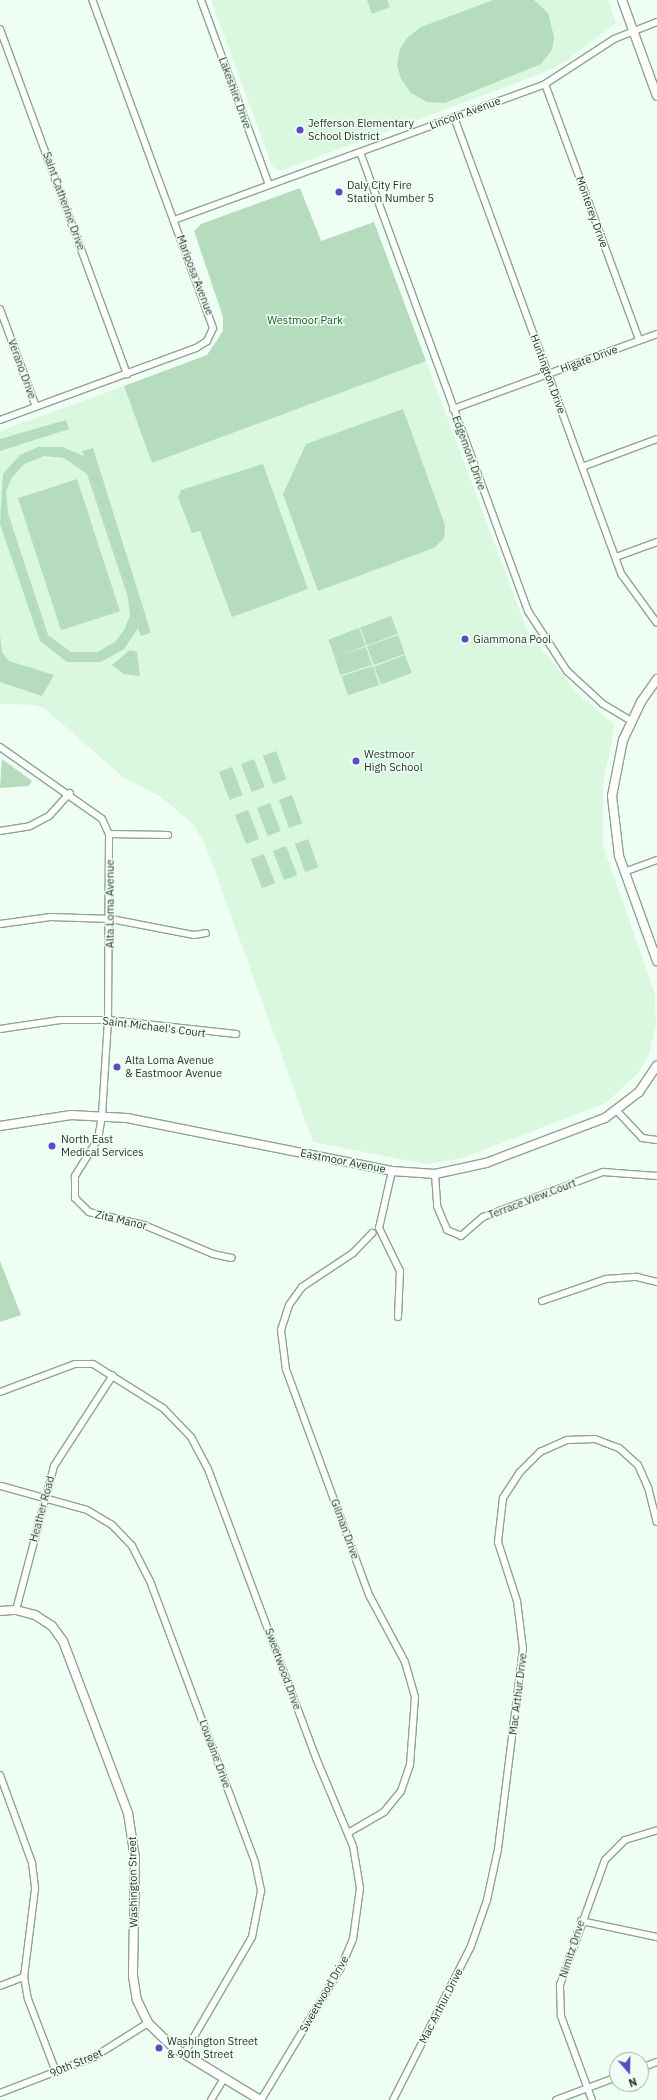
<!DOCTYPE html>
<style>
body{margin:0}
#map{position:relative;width:657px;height:2100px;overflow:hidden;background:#f0fff3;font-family:"IBM Plex Sans",sans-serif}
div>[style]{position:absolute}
.built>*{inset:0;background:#d9f8df}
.green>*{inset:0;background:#b5dcbc;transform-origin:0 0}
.roads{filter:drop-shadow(1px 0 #8ea593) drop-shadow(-1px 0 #8ea593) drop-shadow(0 1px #8ea593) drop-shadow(0 -1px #8ea593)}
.minor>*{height:6px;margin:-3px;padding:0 3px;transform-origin:3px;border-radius:3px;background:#fff}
.tertiary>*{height:8px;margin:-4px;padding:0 4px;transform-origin:4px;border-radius:4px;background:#fff}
.dots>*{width:11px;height:11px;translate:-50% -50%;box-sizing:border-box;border:2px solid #f0fff3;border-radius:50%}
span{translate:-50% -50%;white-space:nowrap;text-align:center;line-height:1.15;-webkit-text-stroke:3px #f0fff3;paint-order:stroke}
.street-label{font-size:11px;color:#2a332c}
.poi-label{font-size:11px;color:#2a332c}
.left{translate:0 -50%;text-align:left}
.park-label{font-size:11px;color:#145c2e}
.north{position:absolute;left:609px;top:2052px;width:40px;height:40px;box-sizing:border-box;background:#f0fff3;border:1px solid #a1ada3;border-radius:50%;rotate:160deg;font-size:11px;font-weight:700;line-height:16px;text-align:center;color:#2a332c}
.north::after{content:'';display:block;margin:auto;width:14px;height:18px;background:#5d49c1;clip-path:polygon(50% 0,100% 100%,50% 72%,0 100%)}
</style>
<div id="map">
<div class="built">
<i style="clip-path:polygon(211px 0,608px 0,616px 23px,565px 62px,543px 73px,280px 171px,272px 166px)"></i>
<i style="clip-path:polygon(426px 361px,527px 630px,576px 692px,615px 725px,603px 785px,603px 846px,655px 994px,656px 1026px,649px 1054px,638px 1073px,606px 1103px,462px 1158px,426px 1164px,313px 1142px,205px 844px,193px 824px,161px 797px,123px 777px,45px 709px,36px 705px,0 704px,0 431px,124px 386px,152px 463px)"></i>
</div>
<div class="green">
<i style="clip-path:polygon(367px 0,387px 0,390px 7px,372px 14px)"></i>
<i style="clip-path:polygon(493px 0,534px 0,548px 13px,554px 37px,552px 50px,541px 64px,445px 103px,427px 102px,411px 93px,401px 79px,397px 65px,400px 49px,407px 38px,421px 27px)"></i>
<i style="clip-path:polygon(300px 188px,321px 241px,374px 222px,426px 361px,152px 463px,124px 386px,207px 355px,223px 331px,223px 317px,194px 231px,201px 224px)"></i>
<i style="clip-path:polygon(403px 409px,445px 525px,444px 538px,434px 548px,318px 591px,283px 494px,306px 444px)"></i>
<i style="clip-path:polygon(66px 420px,69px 429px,0 451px,0 439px)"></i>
<i style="clip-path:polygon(evenodd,38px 447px,62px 447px,84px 456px,82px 451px,93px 448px,151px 633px,141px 636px,138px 628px,124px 649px,101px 662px,67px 662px,40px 641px,0 524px,3px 474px,20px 455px,38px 447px,44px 456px,64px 458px,87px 474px,128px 597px,130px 616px,124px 630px,116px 641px,98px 652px,71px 652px,48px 635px,8px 513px,6px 492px,11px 479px,24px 464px,44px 456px)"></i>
<i style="clip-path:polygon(263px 464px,308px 589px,232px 617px,200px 531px,192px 533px,178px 497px,181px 490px)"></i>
<i style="left:77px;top:479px;width:139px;height:62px;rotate:72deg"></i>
<i style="left:391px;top:616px;width:19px;height:33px;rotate:69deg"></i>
<i style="left:359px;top:628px;width:19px;height:33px;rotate:69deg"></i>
<i style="clip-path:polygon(0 635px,2px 652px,9px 661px,54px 675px,42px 696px,0 682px)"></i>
<i style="left:398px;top:635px;width:20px;height:33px;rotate:70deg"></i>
<i style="left:366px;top:647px;width:19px;height:33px;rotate:72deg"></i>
<i style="clip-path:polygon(130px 650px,137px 652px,140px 676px,124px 674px,112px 665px)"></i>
<i style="left:405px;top:655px;width:19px;height:33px;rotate:69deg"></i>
<i style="left:373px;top:666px;width:20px;height:33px;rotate:72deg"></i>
<i style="left:276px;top:751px;width:30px;height:14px;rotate:70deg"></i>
<i style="clip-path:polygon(2px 759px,32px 781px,29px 786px,0 788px)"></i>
<i style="left:254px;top:759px;width:30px;height:14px;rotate:69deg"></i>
<i style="left:232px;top:767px;width:30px;height:14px;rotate:69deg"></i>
<i style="left:292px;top:795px;width:30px;height:14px;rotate:70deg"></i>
<i style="left:270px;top:803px;width:30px;height:14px;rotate:69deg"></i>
<i style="left:248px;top:810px;width:31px;height:14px;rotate:69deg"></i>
<i style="left:308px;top:839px;width:30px;height:14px;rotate:70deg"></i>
<i style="left:286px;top:846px;width:31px;height:14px;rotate:69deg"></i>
<i style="left:264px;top:854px;width:31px;height:14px;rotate:69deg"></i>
<i style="clip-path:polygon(0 1261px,21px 1315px,0 1322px)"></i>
</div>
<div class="roads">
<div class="minor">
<i style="left:201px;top:0;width:197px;rotate:69.8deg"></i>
<i style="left:0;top:29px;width:368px;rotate:69.8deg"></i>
<i style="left:545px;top:84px;width:273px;rotate:69.8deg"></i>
<i style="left:454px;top:117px;width:488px;rotate:69.9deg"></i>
<i style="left:622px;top:575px;width:59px;rotate:53.9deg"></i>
<i style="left:360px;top:152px;width:489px;rotate:69.9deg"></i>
<i style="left:528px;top:611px;width:72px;rotate:57deg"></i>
<i style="left:567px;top:671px;width:49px;rotate:42.5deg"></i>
<i style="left:603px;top:704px;width:33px;rotate:31deg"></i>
<i style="left:174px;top:220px;width:395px;rotate:-20.1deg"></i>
<i style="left:545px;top:84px;width:82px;rotate:-33.1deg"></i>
<i style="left:614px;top:39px;width:46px;rotate:-21.6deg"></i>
<i style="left:0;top:309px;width:104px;rotate:69.8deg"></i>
<i style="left:453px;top:409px;width:217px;rotate:-20.2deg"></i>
<i style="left:0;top:420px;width:209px;rotate:-20.2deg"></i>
<i style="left:196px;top:348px;width:13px;rotate:-32deg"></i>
<i style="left:207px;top:341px;width:14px;rotate:-65deg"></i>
<i style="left:213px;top:328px;width:350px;rotate:-110.2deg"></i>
<i style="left:582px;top:467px;width:80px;rotate:-20.5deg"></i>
<i style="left:616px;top:557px;width:44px;rotate:-20.1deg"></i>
<i style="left:0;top:747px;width:125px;rotate:35.2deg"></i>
<i style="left:102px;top:819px;width:17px;rotate:65deg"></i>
<i style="left:109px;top:834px;width:186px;rotate:90.3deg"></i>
<i style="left:108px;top:1020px;width:96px;rotate:93.6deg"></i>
<i style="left:102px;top:1116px;width:23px;rotate:100deg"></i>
<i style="left:98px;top:1139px;width:44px;rotate:121.9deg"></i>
<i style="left:75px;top:1176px;width:22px;rotate:90deg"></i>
<i style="left:75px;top:1198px;width:20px;rotate:45deg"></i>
<i style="left:89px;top:1212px;width:57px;rotate:13.3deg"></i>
<i style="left:144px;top:1225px;width:75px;rotate:22.8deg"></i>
<i style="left:213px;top:1254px;width:19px;rotate:12deg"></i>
<i style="left:0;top:831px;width:30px;rotate:-9deg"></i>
<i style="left:30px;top:826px;width:21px;rotate:-28deg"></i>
<i style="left:49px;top:816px;width:31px;rotate:-48deg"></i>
<i style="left:109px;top:834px;width:59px;rotate:1deg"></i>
<i style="left:624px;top:872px;width:35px;rotate:-20deg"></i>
<i style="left:0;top:924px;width:51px;rotate:-7.8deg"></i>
<i style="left:51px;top:917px;width:60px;rotate:1.9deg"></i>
<i style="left:111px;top:919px;width:85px;rotate:10.9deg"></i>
<i style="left:194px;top:935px;width:12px;rotate:-9deg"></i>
<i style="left:0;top:1029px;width:61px;rotate:-8.5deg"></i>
<i style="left:60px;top:1020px;width:48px"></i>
<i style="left:108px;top:1020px;width:129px;rotate:6.2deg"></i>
<i style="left:617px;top:1111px;width:37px;rotate:47deg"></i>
<i style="left:642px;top:1138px;width:15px;rotate:8deg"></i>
<i style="left:392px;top:1171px;width:58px;rotate:102.8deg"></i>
<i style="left:379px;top:1228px;width:48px;rotate:64deg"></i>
<i style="left:400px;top:1271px;width:46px;rotate:92.5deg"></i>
<i style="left:435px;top:1174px;width:32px;rotate:86deg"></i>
<i style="left:437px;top:1206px;width:26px;rotate:67deg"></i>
<i style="left:447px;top:1230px;width:15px;rotate:23deg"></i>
<i style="left:461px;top:1236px;width:29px;rotate:-41deg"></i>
<i style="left:483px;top:1217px;width:128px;rotate:-20.6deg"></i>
<i style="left:603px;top:1172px;width:54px;rotate:4.2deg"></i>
<i style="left:542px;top:1301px;width:68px;rotate:-19deg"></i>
<i style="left:606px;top:1279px;width:31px;rotate:-4deg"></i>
<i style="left:637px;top:1277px;width:21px;rotate:14deg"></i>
<i style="left:0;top:1392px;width:80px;rotate:-20.5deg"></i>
<i style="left:75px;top:1364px;width:18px"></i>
<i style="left:93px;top:1364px;width:83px;rotate:32.2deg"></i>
<i style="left:163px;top:1408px;width:40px;rotate:46deg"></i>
<i style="left:191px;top:1437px;width:36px;rotate:62deg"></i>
<i style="left:208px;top:1469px;width:309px;rotate:69.5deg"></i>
<i style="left:316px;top:1758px;width:95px;rotate:67.2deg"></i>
<i style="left:353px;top:1846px;width:43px;rotate:80.5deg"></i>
<i style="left:360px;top:1888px;width:51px;rotate:97.8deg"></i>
<i style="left:353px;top:1939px;width:33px;rotate:113deg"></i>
<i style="left:340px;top:1969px;width:153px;rotate:121.1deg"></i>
<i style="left:1px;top:1486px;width:89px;rotate:15.6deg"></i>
<i style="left:87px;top:1510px;width:29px;rotate:31deg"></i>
<i style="left:112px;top:1525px;width:29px;rotate:46deg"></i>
<i style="left:132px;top:1546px;width:39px;rotate:63deg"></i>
<i style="left:150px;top:1581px;width:300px;rotate:69.5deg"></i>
<i style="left:255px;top:1862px;width:30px;rotate:78deg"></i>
<i style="left:261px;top:1891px;width:47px;rotate:101.1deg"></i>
<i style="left:252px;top:1937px;width:135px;rotate:120.2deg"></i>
<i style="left:16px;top:1610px;width:149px;rotate:-75.2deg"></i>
<i style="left:54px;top:1466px;width:108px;rotate:-57deg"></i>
<i style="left:0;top:1775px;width:94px;rotate:70deg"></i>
<i style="left:32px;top:1863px;width:26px;rotate:83deg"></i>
<i style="left:35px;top:1889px;width:89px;rotate:97.1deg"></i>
<i style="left:24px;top:1977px;width:22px;rotate:80deg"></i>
<i style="left:28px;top:1999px;width:78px;rotate:69deg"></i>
<i style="left:348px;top:1833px;width:42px;rotate:-30.3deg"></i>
<i style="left:384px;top:1812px;width:27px;rotate:-51deg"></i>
<i style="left:401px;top:1791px;width:28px;rotate:-71deg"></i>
<i style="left:410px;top:1765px;width:68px;rotate:-85.8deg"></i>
<i style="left:415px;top:1697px;width:36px;rotate:-106deg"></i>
<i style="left:405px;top:1662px;width:76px;rotate:-118.2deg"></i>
<i style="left:369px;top:1595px;width:240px;rotate:-110.2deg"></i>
<i style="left:286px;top:1370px;width:40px;rotate:-97.1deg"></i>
<i style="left:281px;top:1330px;width:26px;rotate:-72deg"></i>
<i style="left:289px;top:1305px;width:22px;rotate:-54deg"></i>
<i style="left:302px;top:1287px;width:61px;rotate:-33.7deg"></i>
<i style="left:353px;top:1253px;width:28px;rotate:-46deg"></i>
<i style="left:581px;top:1921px;width:78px;rotate:11.9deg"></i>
<i style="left:0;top:1986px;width:26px;rotate:-21deg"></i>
<i style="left:641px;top:2068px;width:17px;rotate:-21deg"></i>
<i style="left:0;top:2093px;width:101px;rotate:-21deg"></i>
<i style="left:94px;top:2057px;width:64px;rotate:-32.2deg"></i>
<i style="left:211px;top:2100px;width:26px;rotate:-59deg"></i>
<i style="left:393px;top:2100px;width:173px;rotate:-63.1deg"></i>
<i style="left:471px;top:1946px;width:49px;rotate:-70.8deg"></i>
<i style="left:487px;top:1900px;width:52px;rotate:-77.8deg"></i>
<i style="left:498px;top:1849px;width:202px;rotate:-82.9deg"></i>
<i style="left:523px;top:1649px;width:48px;rotate:-97.1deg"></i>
<i style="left:517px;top:1601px;width:62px;rotate:-107.9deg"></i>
<i style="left:498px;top:1542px;width:44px;rotate:-83.5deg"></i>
<i style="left:503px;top:1498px;width:30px;rotate:-57deg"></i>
<i style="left:519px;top:1473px;width:30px;rotate:-45deg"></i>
<i style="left:540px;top:1452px;width:30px;rotate:-24deg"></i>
<i style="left:567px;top:1440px;width:28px;rotate:-2deg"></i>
<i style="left:595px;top:1439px;width:26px;rotate:21deg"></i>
<i style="left:619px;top:1448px;width:25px;rotate:42deg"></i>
<i style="left:638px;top:1465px;width:24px;rotate:66deg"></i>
<i style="left:648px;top:1487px;width:36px;rotate:76deg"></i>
<i style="left:556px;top:2100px;width:65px;rotate:-20.7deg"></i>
<i style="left:592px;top:2100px;width:90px;rotate:-110.3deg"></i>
<i style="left:561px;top:2016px;width:31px;rotate:-92deg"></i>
<i style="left:560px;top:1985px;width:133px;rotate:-70.2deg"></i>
<i style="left:605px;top:1860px;width:28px;rotate:-45deg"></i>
<i style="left:625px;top:1840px;width:34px;rotate:-17deg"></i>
</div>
<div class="tertiary">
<i style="left:622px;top:0;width:102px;rotate:70deg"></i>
<i style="left:657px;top:679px;width:28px;rotate:125deg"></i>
<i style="left:641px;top:702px;width:42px;rotate:115.3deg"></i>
<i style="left:623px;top:740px;width:57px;rotate:101.1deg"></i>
<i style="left:612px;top:796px;width:60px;rotate:83.3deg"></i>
<i style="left:619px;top:856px;width:112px;rotate:70.1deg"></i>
<i style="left:0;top:1126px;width:72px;rotate:-8.8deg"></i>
<i style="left:71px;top:1115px;width:56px;rotate:3.1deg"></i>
<i style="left:127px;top:1118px;width:270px;rotate:11.3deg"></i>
<i style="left:392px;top:1171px;width:43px;rotate:4deg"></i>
<i style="left:435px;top:1174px;width:52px;rotate:-12.2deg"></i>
<i style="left:486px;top:1163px;width:127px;rotate:-20.7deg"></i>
<i style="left:605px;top:1118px;width:43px;rotate:-37.4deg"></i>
<i style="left:639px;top:1092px;width:32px;rotate:-56deg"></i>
<i style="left:0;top:1611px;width:16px;rotate:-4deg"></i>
<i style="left:16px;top:1610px;width:20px;rotate:15deg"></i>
<i style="left:35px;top:1615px;width:20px;rotate:33deg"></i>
<i style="left:52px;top:1626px;width:19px;rotate:54deg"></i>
<i style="left:63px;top:1641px;width:184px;rotate:69.3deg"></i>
<i style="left:128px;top:1813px;width:46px;rotate:81.2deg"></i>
<i style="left:135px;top:1858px;width:118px;rotate:91deg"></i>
<i style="left:133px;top:1976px;width:24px;rotate:81deg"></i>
<i style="left:137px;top:2000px;width:25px;rotate:64deg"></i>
<i style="left:148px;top:2023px;width:35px;rotate:44deg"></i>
<i style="left:173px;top:2047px;width:102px;rotate:31.3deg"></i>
</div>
</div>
<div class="dots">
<i style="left:300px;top:130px;background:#5d49c1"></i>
<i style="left:339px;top:192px;background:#5d49c1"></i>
<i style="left:465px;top:639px;background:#5d49c1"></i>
<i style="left:356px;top:761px;background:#5d49c1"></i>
<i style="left:117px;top:1067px;background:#5d49c1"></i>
<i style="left:52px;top:1146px;background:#5d49c1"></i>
<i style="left:159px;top:2048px;background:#5d49c1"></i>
</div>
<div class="street-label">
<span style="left:235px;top:93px;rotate:70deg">Lakeshire Drive</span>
<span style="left:465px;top:113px;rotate:-20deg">Lincoln Avenue</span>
<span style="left:64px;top:201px;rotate:70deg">Saint Catherine Drive</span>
<span style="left:592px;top:212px;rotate:70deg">Monterey Drive</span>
<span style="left:195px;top:275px;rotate:69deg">Mariposa Avenue</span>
<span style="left:589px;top:359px;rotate:-20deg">Higate Drive</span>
<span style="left:22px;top:369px;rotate:70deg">Verano Drive</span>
<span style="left:548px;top:374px;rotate:70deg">Huntington Drive</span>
<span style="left:469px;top:453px;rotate:70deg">Edgemont Drive</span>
<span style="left:110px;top:904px;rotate:-90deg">Alta Loma Avenue</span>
<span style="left:154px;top:1027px;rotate:7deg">Saint Michael's Court</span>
<span style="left:343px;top:1161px;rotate:11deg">Eastmoor Avenue</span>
<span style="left:532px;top:1199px;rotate:-21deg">Terrace View Court</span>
<span style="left:121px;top:1220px;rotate:13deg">Zita Manor</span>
<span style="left:42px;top:1509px;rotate:-75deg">Heather Road</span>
<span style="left:345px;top:1529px;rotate:70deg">Gilman Drive</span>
<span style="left:283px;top:1669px;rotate:70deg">Sweetwood Drive</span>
<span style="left:518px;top:1694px;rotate:-83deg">Mac Arthur Drive</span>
<span style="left:215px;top:1754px;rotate:70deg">Louvaine Drive</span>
<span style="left:133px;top:1882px;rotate:-91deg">Washington Street</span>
<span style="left:572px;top:1949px;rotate:-72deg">Nimitz Drive</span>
<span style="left:324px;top:1994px;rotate:-60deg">Sweetwood Drive</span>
<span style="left:441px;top:2006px;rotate:-63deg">Mac Arthur Drive</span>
<span style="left:76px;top:2063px;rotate:-23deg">90th Street</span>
</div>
<div class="poi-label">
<span class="left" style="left:308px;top:130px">Jefferson Elementary<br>School District</span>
<span class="left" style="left:347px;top:192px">Daly City Fire<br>Station Number 5</span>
<span class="left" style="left:473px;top:639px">Giammona Pool</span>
<span class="left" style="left:364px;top:761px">Westmoor<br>High School</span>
<span class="left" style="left:125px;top:1067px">Alta Loma Avenue<br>&amp; Eastmoor Avenue</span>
<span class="left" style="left:61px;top:1146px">North East<br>Medical Services</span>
<span class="left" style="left:167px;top:2048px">Washington Street<br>&amp; 90th Street</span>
</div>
<div class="park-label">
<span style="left:305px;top:320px">Westmoor Park</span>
</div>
<div class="north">N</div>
</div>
